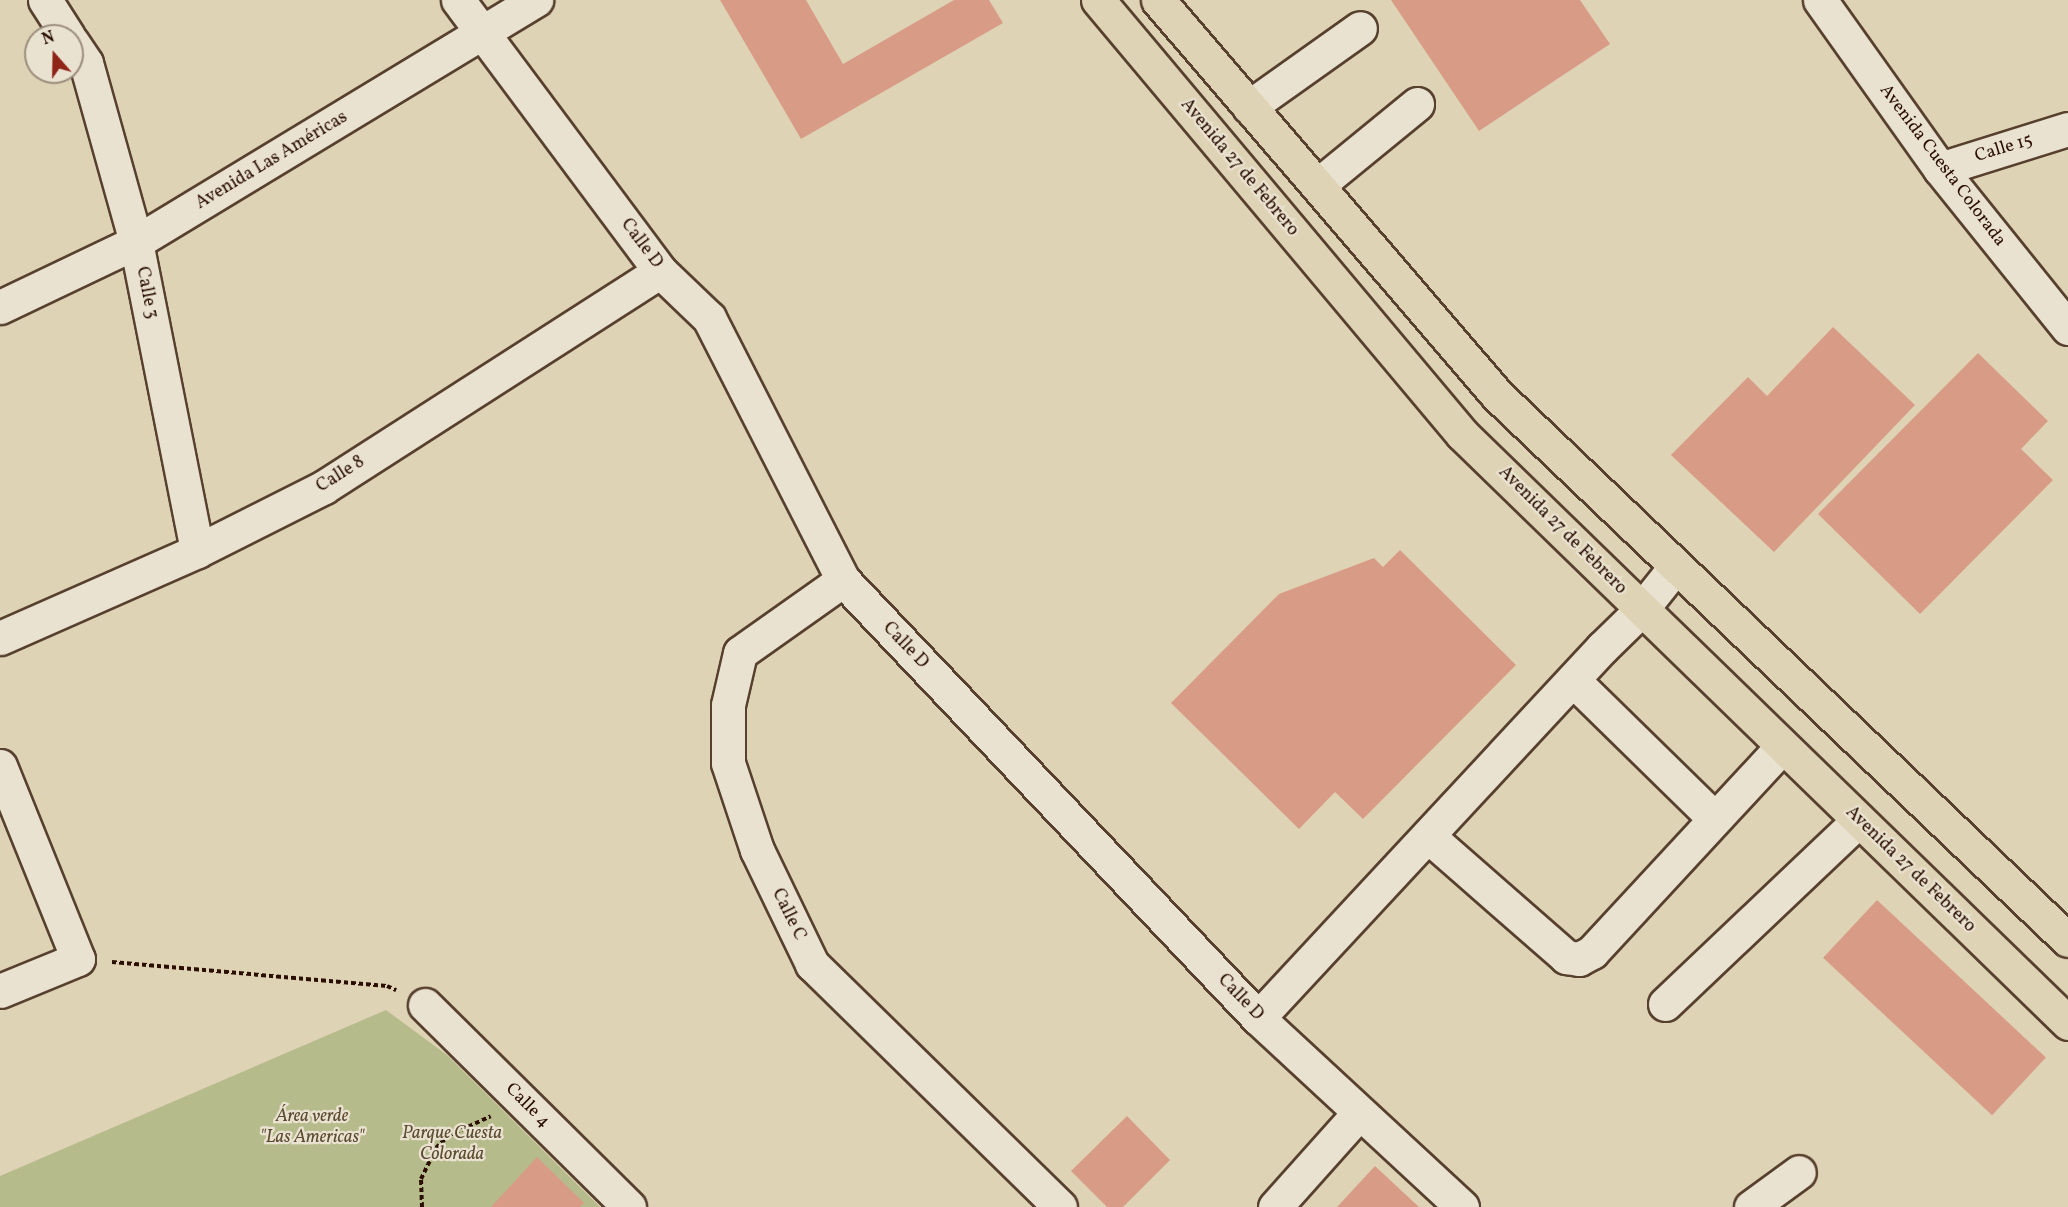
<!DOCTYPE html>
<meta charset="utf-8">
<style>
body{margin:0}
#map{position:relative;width:2068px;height:1207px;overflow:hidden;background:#dfd3b6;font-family:Vollkorn,serif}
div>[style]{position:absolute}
.green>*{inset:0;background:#b6bb8b}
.building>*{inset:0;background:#d89c86;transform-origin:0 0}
.path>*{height:4px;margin-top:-2px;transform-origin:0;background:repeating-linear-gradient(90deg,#2a0f00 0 4.5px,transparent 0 7.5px)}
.roads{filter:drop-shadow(2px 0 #57402e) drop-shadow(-2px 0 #57402e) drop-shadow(0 2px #57402e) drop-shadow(0 -2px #57402e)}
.minor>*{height:33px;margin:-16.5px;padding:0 16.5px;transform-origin:16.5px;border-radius:16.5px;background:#eae2d0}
.major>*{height:33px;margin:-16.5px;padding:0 16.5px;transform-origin:16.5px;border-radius:16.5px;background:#dfd3b6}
span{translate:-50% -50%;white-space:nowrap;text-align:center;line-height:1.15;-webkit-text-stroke:4.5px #eae2d0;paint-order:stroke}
.street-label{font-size:18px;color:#2a0f00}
.park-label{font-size:18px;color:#5b4b31;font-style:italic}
.north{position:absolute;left:24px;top:24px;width:60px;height:60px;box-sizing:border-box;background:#eae2d0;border:2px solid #9d8e7d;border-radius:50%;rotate:340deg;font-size:16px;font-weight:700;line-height:24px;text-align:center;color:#2a0f00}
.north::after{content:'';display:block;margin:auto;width:21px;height:27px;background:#8f2418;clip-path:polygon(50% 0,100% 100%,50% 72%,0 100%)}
</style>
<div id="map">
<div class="green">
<i style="clip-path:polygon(386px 1010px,447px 1055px,600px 1207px,0 1207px,0 1176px)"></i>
</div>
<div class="building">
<i style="clip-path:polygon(720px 0,806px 0,843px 64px,954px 0,989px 0,1003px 23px,801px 139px)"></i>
<i style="clip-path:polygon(1391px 0,1580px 0,1610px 44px,1479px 131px)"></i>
<i style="clip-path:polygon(1833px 327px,1915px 405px,1774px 552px,1671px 455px,1748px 377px,1767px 396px)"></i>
<i style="clip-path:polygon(1978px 353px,2048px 421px,2021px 449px,2053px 480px,1920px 614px,1818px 514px)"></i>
<i style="clip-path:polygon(1400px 550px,1516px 665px,1363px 819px,1335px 792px,1299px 829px,1171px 703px,1279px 594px,1374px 558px,1383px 567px)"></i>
<i style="left:1877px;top:900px;width:231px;height:79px;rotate:43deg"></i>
<i style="clip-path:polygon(1127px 1116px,1170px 1160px,1123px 1207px,1107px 1207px,1071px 1171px)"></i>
<i style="clip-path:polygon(537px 1157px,584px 1203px,580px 1207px,491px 1207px)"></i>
<i style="clip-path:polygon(1375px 1166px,1419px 1207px,1337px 1207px)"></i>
</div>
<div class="path">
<i style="left:112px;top:962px;width:276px;rotate:5deg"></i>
<i style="left:387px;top:986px;width:10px;rotate:24deg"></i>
<i style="left:422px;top:1207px;width:28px;rotate:-92deg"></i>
<i style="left:421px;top:1179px;width:34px;rotate:-64deg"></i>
<i style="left:436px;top:1148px;width:17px;rotate:-45deg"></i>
<i style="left:448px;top:1136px;width:47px;rotate:-24.9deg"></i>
</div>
<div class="roads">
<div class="minor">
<i style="left:45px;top:0;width:43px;rotate:57.4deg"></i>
<i style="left:458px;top:0;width:338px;rotate:53.3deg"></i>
<i style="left:660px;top:271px;width:68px;rotate:43.8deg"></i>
<i style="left:709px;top:318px;width:294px;rotate:62.9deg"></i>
<i style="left:843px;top:580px;width:603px;rotate:46.54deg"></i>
<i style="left:1258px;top:1018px;width:278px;rotate:42.8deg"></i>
<i style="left:1820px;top:0;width:207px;rotate:54.6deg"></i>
<i style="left:1940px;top:169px;width:204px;rotate:51.2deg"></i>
<i style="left:72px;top:42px;width:25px;rotate:56deg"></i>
<i style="left:86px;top:63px;width:186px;rotate:74.4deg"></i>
<i style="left:136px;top:242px;width:315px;rotate:78.8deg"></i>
<i style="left:1249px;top:107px;width:136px;rotate:-35.4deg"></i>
<i style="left:1940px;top:169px;width:134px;rotate:-17.4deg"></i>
<i style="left:1318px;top:185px;width:128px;rotate:-39.3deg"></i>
<i style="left:0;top:307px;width:151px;rotate:-25.5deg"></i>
<i style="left:136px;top:242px;width:468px;rotate:-31.2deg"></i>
<i style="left:843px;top:580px;width:126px;rotate:144.7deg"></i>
<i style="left:740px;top:653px;width:53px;rotate:103deg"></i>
<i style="left:728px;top:705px;width:58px;rotate:90deg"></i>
<i style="left:728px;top:763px;width:92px;rotate:71.6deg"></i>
<i style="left:757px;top:850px;width:127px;rotate:64.2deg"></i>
<i style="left:812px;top:964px;width:347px;rotate:44.4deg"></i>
<i style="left:0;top:638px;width:215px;rotate:-23.8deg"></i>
<i style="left:197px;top:551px;width:142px;rotate:-26.7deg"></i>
<i style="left:324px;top:487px;width:399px;rotate:-32.7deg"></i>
<i style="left:1573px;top:680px;width:197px;rotate:44.4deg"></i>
<i style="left:0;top:766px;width:208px;rotate:68deg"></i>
<i style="left:78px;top:959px;width:84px;rotate:157.7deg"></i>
<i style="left:1428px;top:836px;width:184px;rotate:41.2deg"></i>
<i style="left:1566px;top:957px;width:13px;rotate:9deg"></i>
<i style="left:1579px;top:959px;width:15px;rotate:-28deg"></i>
<i style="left:1592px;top:952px;width:280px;rotate:-47.2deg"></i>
<i style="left:1665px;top:1004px;width:267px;rotate:-43.5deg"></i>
<i style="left:425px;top:1005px;width:287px;rotate:44.7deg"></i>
<i style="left:1258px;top:1018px;width:505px;rotate:-47.09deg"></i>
<i style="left:1602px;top:648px;width:54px;rotate:-44.3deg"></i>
<i style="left:1641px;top:610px;width:56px;rotate:-51.5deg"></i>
<i style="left:1275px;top:1207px;width:126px;rotate:-48.2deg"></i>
<i style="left:1751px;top:1207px;width:59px;rotate:-36.1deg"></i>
</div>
<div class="major">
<i style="left:1098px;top:0;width:566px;rotate:50.01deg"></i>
<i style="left:1462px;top:434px;width:845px;rotate:44.18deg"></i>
<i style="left:1158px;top:0;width:521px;rotate:49.36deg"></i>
<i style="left:1497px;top:395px;width:789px;rotate:43.67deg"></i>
</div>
</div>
<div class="street-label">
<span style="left:2004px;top:149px;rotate:-17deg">Calle 15</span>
<span style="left:272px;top:161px;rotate:-31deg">Avenida Las Américas</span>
<span style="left:1942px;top:166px;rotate:53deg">Avenida Cuesta Colorada</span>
<span style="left:1239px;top:168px;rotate:50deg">Avenida 27 de Febrero</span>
<span style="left:641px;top:244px;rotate:53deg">Calle D</span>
<span style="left:146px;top:293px;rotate:79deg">Calle 3</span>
<span style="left:341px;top:475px;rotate:-32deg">Calle 8</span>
<span style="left:1562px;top:531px;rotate:45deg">Avenida 27 de Febrero</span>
<span style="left:905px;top:646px;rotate:46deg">Calle D</span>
<span style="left:1910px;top:870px;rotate:44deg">Avenida 27 de Febrero</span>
<span style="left:788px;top:915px;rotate:64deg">Calle C</span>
<span style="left:1240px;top:998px;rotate:46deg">Calle D</span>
<span style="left:527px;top:1106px;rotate:45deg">Calle 4</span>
</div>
<div class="park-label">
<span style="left:312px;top:1128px">Área verde<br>"Las Americas"</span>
<span style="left:452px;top:1145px">Parque Cuesta<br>Colorada</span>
</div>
<div class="north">N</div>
</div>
